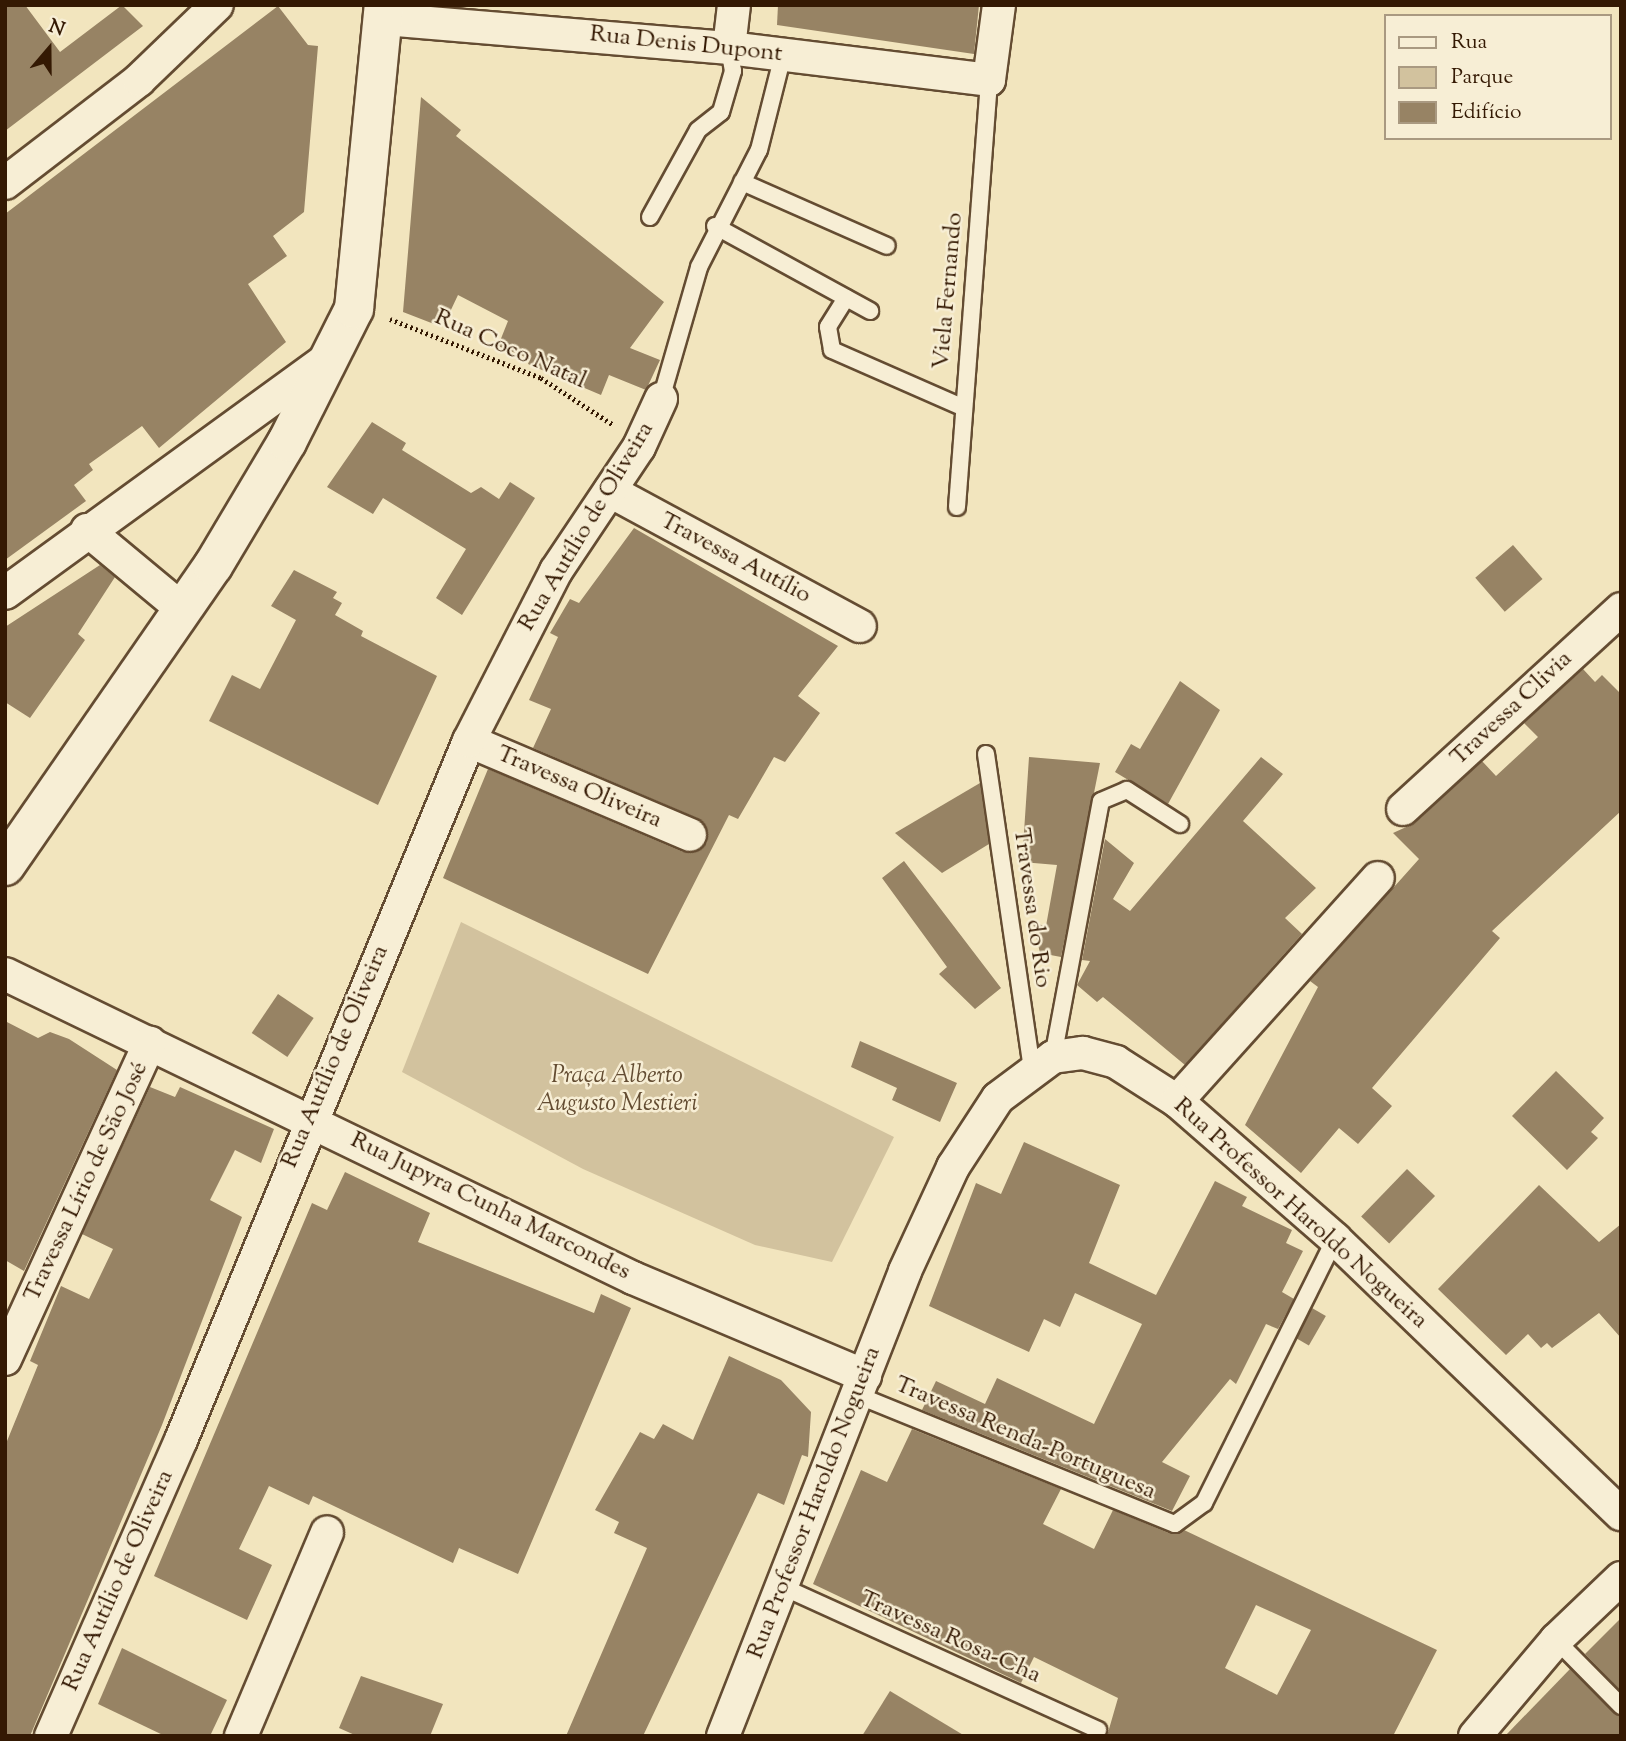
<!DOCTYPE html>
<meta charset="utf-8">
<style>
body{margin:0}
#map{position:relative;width:1626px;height:1741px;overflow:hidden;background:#f2e5be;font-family:"Sorts Mill Goudy",serif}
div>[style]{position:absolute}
.green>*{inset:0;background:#d2c29e}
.building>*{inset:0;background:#978364;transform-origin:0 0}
.path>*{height:4.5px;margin-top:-2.25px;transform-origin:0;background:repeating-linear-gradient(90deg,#341903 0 2px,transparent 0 5.5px)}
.roads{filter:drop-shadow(2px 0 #644c32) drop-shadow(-2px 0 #644c32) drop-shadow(0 2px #644c32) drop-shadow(0 -2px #644c32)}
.lane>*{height:16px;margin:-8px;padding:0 8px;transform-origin:8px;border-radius:8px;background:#f7eed5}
.street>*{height:32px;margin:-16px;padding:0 16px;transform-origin:16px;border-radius:16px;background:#f7eed5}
.secondary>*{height:38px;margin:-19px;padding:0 19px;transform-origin:19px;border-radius:19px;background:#f7eed5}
span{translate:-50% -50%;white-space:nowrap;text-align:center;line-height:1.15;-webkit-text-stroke:5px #f7eed5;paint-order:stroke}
.street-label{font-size:24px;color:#341903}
.park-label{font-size:24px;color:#634c32;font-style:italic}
.frame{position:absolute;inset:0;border:7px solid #341903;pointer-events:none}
.legend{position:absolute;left:1384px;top:14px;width:228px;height:126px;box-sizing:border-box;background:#f7eed5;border:2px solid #a99981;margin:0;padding:9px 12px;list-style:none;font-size:21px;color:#341903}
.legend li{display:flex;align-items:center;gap:14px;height:35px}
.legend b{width:35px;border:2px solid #a99981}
.north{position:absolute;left:14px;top:14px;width:70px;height:70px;-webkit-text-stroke:5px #f7eed5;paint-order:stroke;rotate:20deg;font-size:19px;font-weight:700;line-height:28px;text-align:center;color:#341903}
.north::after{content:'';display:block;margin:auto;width:24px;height:32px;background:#341903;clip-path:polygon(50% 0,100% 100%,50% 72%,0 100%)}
</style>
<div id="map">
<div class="green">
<i style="clip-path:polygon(461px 922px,894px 1137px,832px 1262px,755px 1245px,583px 1169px,402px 1072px)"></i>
</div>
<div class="building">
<i style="clip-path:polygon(5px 5px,25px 5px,60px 52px,122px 5px,143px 26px,5px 131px)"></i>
<i style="clip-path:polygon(778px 5px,979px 5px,974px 54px,777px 25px)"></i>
<i style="clip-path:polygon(278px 6px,308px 45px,318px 46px,304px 212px,273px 236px,287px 256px,248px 284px,286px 342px,159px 448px,142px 426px,89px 464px,93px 470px,74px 485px,86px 501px,5px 560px,5px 214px)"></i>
<i style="clip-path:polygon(421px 97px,461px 130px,456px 136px,664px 302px,630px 348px,660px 360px,646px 390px,609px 375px,601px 395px,528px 364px,530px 359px,498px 346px,508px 321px,458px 295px,449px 314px,440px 310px,434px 324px,403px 312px)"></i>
<i style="clip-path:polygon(372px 422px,406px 443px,402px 450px,471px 493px,481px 487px,499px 499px,510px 482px,535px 498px,462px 615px,436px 598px,466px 549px,383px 498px,373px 514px,327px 487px)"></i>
<i style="clip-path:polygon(634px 528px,838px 646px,798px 696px,820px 713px,785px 762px,774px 757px,738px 819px,729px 815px,648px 974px,443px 878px,488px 769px,683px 852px,707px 843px,708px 832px,697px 818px,533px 748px,551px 709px,529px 700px,558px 637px,550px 633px,570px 599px,579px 603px)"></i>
<i style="left:1513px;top:545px;width:45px;height:50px;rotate:49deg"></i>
<i style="clip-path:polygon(100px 565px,115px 577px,78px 634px,85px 640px,30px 718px,5px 702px,5px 627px)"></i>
<i style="clip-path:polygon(294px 570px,337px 592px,333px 598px,342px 603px,335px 615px,363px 631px,361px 636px,437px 676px,378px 805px,209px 721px,232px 675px,260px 689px,296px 620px,271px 606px)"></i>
<i style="clip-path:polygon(1583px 669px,1595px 682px,1602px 675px,1621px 694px,1621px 811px,1492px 931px,1500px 938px,1372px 1088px,1392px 1106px,1358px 1144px,1339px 1128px,1301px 1173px,1245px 1125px,1318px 987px,1310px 981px,1419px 859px,1393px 833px,1415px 823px,1482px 761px,1496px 776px,1538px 737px,1524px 723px)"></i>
<i style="clip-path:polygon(1180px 681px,1220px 710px,1168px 804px,1115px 772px,1131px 744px,1140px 749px)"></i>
<i style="clip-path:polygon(1029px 757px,1100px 763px,1061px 957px,1040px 953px,1033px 923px,1046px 926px,1057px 865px,1022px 862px)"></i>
<i style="clip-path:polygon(1261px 757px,1283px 774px,1243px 821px,1316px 888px,1285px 918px,1302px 934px,1185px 1065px,1103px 997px,1097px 1002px,1077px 985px,1090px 961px,1082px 960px,1105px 839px,1134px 863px,1113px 899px,1130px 911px)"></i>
<i style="clip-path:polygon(980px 783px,989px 844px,942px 873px,895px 833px)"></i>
<i style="clip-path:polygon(904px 861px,1001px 988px,975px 1009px,939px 974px,947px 967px,882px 878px)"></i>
<i style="left:278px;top:994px;width:43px;height:47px;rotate:34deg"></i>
<i style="clip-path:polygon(5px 1021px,38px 1038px,50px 1032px,69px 1039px,117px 1070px,24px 1271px,5px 1260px)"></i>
<i style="clip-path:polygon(860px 1041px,957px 1083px,940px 1122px,892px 1100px,897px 1088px,851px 1067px)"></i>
<i style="clip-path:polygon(1556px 1071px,1604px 1118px,1591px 1132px,1598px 1138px,1567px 1170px,1512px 1116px)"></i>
<i style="clip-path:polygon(150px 1087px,175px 1097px,180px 1087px,274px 1129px,261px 1163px,235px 1150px,210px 1200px,242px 1217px,162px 1425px,30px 1736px,5px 1736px,5px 1446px,38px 1365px,30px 1361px,61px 1286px,89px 1299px,113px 1249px,82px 1234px)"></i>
<i style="clip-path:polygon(1024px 1142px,1120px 1185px,1089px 1263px,1156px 1295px,1215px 1181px,1247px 1197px,1242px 1206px,1292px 1230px,1286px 1243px,1303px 1251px,1282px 1292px,1294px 1299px,1278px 1329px,1266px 1324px,1236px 1384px,1230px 1379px,1162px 1462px,1190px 1476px,1172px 1511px,922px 1410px,936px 1381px,985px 1404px,997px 1378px,1094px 1424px,1142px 1324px,1075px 1293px,1060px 1327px,1044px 1319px,1029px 1352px,929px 1306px,976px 1183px,1001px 1194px)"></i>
<i style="left:1407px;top:1169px;width:39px;height:66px;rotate:44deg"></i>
<i style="clip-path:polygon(345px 1172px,430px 1213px,418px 1242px,594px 1313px,601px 1294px,631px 1308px,518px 1574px,459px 1548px,453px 1563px,313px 1496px,309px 1505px,269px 1486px,239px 1549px,272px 1565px,247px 1620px,154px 1576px,312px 1203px,327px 1210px)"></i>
<i style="clip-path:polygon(1539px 1185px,1599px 1242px,1621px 1224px,1621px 1338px,1599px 1313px,1552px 1348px,1547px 1343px,1541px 1348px,1528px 1334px,1506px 1355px,1438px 1289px)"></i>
<i style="left:1312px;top:1308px;width:16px;height:34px;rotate:30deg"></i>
<i style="clip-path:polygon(729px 1356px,781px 1380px,811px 1412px,808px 1457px,802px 1455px,784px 1505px,758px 1493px,643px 1736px,566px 1736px,647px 1548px,614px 1533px,619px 1522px,595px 1510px,640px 1432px,654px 1439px,663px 1424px,693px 1440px)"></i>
<i style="clip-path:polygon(evenodd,912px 1429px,1061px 1489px,1043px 1524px,1094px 1549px,1113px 1510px,1171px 1534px,1184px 1530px,1437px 1650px,1393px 1736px,1107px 1736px,1118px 1698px,1034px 1657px,1021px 1683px,813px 1584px,861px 1470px,887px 1482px,912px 1429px,1256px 1605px,1311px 1630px,1277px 1695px,1225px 1668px,1256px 1605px)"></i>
<i style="clip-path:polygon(1621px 1618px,1621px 1691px,1585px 1654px)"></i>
<i style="clip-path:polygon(122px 1648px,227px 1700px,210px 1736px,165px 1736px,98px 1704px)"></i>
<i style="clip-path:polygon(1570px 1669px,1621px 1716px,1621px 1736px,1505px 1736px)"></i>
<i style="clip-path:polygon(361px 1676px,443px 1704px,430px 1736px,357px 1736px,339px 1728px)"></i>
<i style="clip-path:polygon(890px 1691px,965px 1736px,862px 1736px)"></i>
</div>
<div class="path">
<i style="left:390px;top:319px;width:162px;rotate:21.3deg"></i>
<i style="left:541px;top:378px;width:85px;rotate:32.9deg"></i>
</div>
<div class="roads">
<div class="lane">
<i style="left:742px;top:182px;width:158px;rotate:23.8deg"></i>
<i style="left:650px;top:217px;width:99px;rotate:-61.1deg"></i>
<i style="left:698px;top:130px;width:29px;rotate:-38deg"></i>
<i style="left:721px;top:112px;width:43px;rotate:-73.7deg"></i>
<i style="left:733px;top:71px;width:23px;rotate:-100deg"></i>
<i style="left:715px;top:226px;width:177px;rotate:28.7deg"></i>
<i style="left:846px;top:298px;width:34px;rotate:122deg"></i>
<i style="left:828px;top:327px;width:23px;rotate:80deg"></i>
<i style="left:832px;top:350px;width:142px;rotate:23.7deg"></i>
<i style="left:661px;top:399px;width:137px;rotate:-73.9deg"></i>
<i style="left:699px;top:267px;width:131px;rotate:-62.9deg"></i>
<i style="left:759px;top:150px;width:98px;rotate:-75.8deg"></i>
<i style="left:957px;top:507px;width:428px;rotate:-85.7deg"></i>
<i style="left:986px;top:754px;width:318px;rotate:81.7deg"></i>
<i style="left:1053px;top:1057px;width:260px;rotate:-79.4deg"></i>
<i style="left:1101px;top:801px;width:28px;rotate:-23deg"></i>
<i style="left:1127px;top:790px;width:63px;rotate:32.7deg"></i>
<i style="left:857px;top:1395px;width:343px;rotate:22.1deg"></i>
<i style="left:1175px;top:1524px;width:36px;rotate:-36deg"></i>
<i style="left:1204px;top:1503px;width:295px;rotate:-63.6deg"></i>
<i style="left:783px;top:1587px;width:346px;rotate:24.4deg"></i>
<i style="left:1556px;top:1640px;width:93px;rotate:45.4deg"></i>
</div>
<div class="street">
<i style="left:383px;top:19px;width:347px;rotate:4.8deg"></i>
<i style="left:729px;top:48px;width:262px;rotate:7deg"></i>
<i style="left:989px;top:80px;width:76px;rotate:-82.4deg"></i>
<i style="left:729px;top:48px;width:43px;rotate:-83.4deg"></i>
<i style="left:5px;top:183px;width:169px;rotate:-37.5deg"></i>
<i style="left:139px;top:80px;width:108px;rotate:-43.9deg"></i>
<i style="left:610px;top:491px;width:284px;rotate:28.4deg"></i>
<i style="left:87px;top:530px;width:124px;rotate:39.7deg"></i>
<i style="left:5px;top:593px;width:399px;rotate:-36deg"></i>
<i style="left:469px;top:741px;width:240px;rotate:23deg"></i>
<i style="left:1403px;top:809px;width:296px;rotate:-42.5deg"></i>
<i style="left:5px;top:974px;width:698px;rotate:25.83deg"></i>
<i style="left:633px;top:1278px;width:252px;rotate:22.9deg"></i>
<i style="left:1177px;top:1101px;width:300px;rotate:-48deg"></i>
<i style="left:5px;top:1359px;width:348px;rotate:-65.4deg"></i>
<i style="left:51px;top:1736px;width:323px;rotate:-66.3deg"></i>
<i style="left:181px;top:1440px;width:756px;rotate:-67.61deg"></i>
<i style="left:469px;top:741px;width:191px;rotate:-62.9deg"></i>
<i style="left:556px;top:571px;width:149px;rotate:-56.2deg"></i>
<i style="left:639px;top:447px;width:53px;rotate:-65.4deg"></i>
<i style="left:241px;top:1736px;width:221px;rotate:-67.1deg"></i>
<i style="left:723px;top:1736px;width:499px;rotate:-68.6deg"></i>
<i style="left:905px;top:1271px;width:115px;rotate:-65.2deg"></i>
<i style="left:953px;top:1167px;width:82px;rotate:-56.9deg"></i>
<i style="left:998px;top:1098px;width:69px;rotate:-36.7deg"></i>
<i style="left:1053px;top:1057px;width:30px;rotate:-8deg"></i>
<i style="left:1083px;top:1053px;width:34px;rotate:15deg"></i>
<i style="left:1116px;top:1062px;width:72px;rotate:32.6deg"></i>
<i style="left:1177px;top:1101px;width:210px;rotate:41.1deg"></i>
<i style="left:1335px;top:1239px;width:397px;rotate:43.9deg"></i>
<i style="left:1475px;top:1736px;width:126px;rotate:-49.8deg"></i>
<i style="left:1556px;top:1640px;width:90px;rotate:-43.6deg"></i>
</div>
<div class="secondary">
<i style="left:5px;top:866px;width:365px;rotate:-55.3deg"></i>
<i style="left:213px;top:566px;width:144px;rotate:-59.2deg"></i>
<i style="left:287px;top:442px;width:149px;rotate:-63.3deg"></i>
<i style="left:354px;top:309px;width:305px;rotate:-84.4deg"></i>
</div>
</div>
<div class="street-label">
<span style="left:686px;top:45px;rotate:6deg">Rua Denis Dupont</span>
<span style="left:949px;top:291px;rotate:-85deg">Viela Fernando</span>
<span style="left:510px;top:350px;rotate:24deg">Rua Coco Natal</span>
<span style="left:587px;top:527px;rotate:-59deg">Rua Autílio de Oliveira</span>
<span style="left:735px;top:559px;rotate:28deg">Travessa Autílio</span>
<span style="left:1512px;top:709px;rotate:-43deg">Travessa Clivia</span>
<span style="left:579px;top:788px;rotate:23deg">Travessa Oliveira</span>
<span style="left:1031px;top:908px;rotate:82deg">Travessa do Rio</span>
<span style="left:336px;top:1057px;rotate:-67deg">Rua Autílio de Oliveira</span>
<span style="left:87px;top:1182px;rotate:-65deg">Travessa Lírio de São José</span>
<span style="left:490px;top:1207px;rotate:26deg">Rua Jupyra Cunha Marcondes</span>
<span style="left:1300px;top:1214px;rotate:42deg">Rua Professor Haroldo Nogueira</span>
<span style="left:1025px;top:1439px;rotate:23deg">Travessa Renda-Portuguesa</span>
<span style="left:815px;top:1503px;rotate:-69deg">Rua Professor Haroldo Nogueira</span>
<span style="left:119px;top:1581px;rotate:-66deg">Rua Autílio de Oliveira</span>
<span style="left:950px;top:1638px;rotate:24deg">Travessa Rosa-Cha</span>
</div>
<div class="park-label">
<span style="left:617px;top:1091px">Praça Alberto<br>Augusto Mestieri</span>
</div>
<div class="frame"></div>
<ul class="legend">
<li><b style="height:9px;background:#f7eed5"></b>Rua</li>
<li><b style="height:19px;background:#d2c29e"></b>Parque</li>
<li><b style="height:19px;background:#978364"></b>Edifício</li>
</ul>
<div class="north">N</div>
</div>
